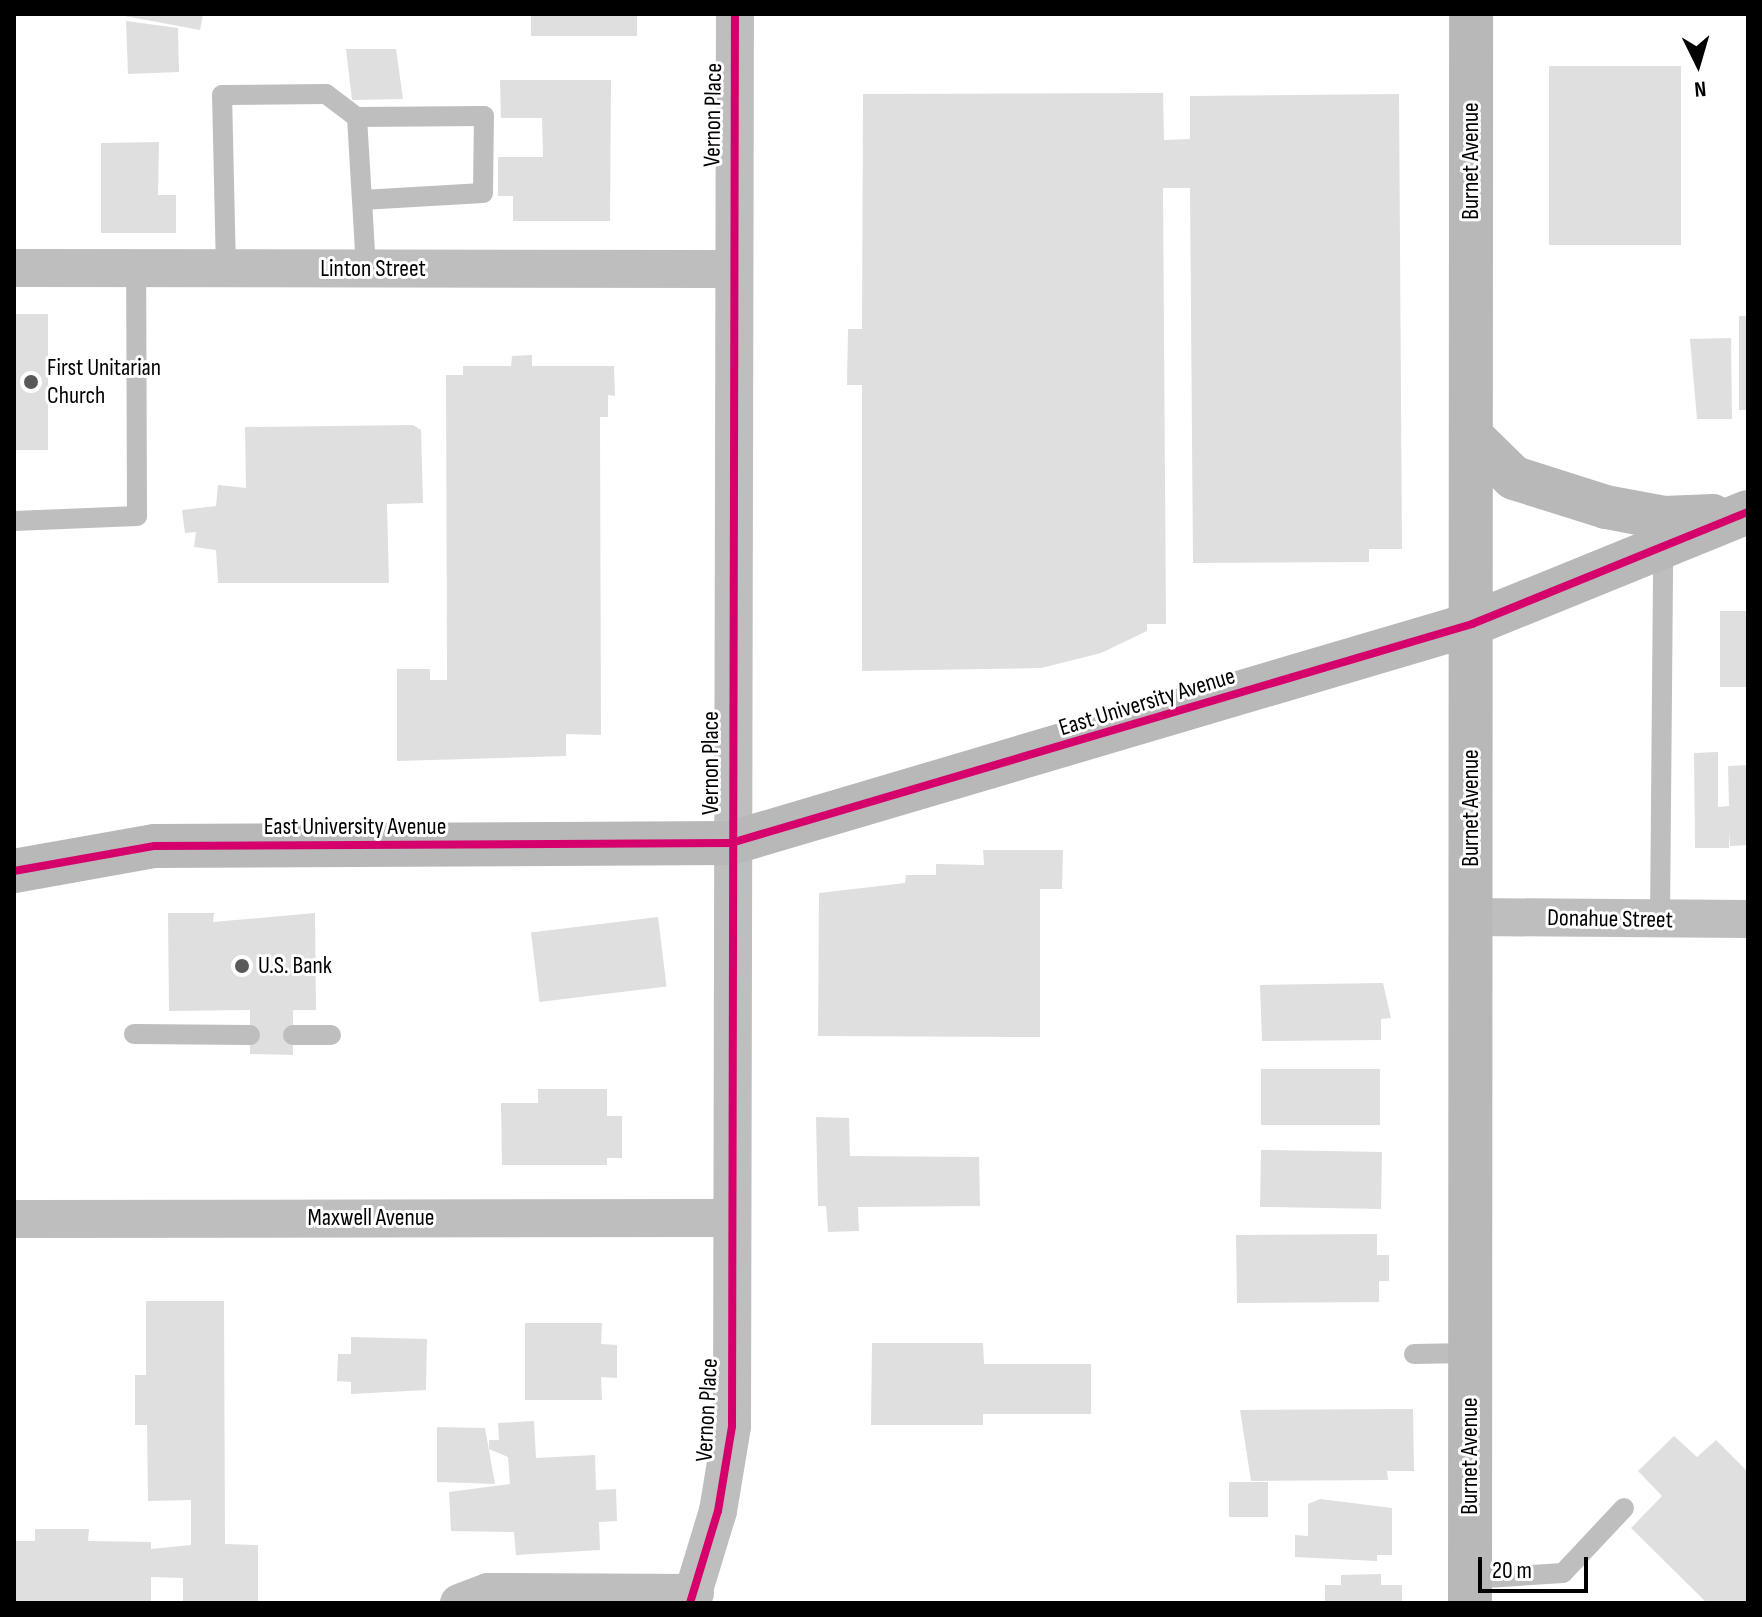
<!DOCTYPE html>
<style>
body{margin:0}
#map{position:relative;width:1762px;height:1617px;overflow:hidden;background:#fff;font-family:"Sofia Sans Condensed",sans-serif}
div>[style]{position:absolute}
.building>*{inset:0;background:#dfdfdf;transform-origin:0 0}
.lane>*{height:20px;margin:-10px;padding:0 10px;transform-origin:10px;border-radius:10px;background:#bebebe}
.street>*{height:38px;margin:-19px;padding:0 19px;transform-origin:19px;border-radius:19px;background:#bebebe}
.secondary>*{height:44px;margin:-22px;padding:0 22px;transform-origin:22px;border-radius:22px;background:#b8b8b8}
.cycleway>*{height:8px;margin:-4px;padding:0 4px;transform-origin:4px;border-radius:4px;background:#d6006c}
.dots>*{width:22px;height:22px;translate:-50% -50%;box-sizing:border-box;border:4px solid #fff;border-radius:50%}
span{translate:-50% -50%;white-space:nowrap;text-align:center;line-height:1.15;-webkit-text-stroke:6px #fff;paint-order:stroke}
.street-label{font-size:24px;color:#000}
.poi-label{font-size:24px;color:#000}
.left{translate:0 -50%;text-align:left}
.frame{position:absolute;inset:0;border:16px solid #000;pointer-events:none}
.north{position:absolute;left:1658px;top:24px;width:80px;height:80px;-webkit-text-stroke:6px #fff;paint-order:stroke;rotate:175deg;font-size:22px;font-weight:700;line-height:32px;text-align:center;color:#000}
.north::after{content:'';display:block;margin:auto;width:28px;height:36px;background:#000;clip-path:polygon(50% 0,100% 100%,50% 72%,0 100%)}
.scale{position:absolute;left:1478px;top:1557px;width:110px;height:36px;box-sizing:border-box;border:4px solid #000;border-top:0;padding-left:10px;font-size:24px;line-height:28px;white-space:nowrap;color:#000;-webkit-text-stroke:6px #fff;paint-order:stroke}
</style>
<div id="map">
<div class="building">
<i style="clip-path:polygon(114px 14px,203px 14px,200px 30px)"></i>
<i style="left:531px;top:14px;width:106px;height:22px"></i>
<i style="clip-path:polygon(126px 21px,178px 28px,179px 72px,128px 74px)"></i>
<i style="clip-path:polygon(346px 49px,396px 49px,403px 99px,352px 100px)"></i>
<i style="left:1549px;top:66px;width:132px;height:179px"></i>
<i style="clip-path:polygon(500px 80px,611px 80px,610px 221px,513px 221px,513px 196px,498px 196px,498px 157px,543px 157px,542px 118px,501px 118px)"></i>
<i style="clip-path:polygon(1163px 93px,1164px 140px,1190px 139px,1190px 96px,1399px 94px,1402px 549px,1369px 549px,1369px 562px,1193px 563px,1190px 188px,1163px 188px,1166px 624px,1147px 624px,1147px 631px,1101px 653px,1041px 668px,862px 671px,862px 385px,847px 385px,848px 329px,862px 329px,863px 94px)"></i>
<i style="clip-path:polygon(159px 142px,158px 195px,176px 195px,176px 233px,101px 233px,101px 143px)"></i>
<i style="left:48px;top:314px;width:136px;height:34px;rotate:90deg"></i>
<i style="left:1739px;top:316px;width:9px;height:94px"></i>
<i style="clip-path:polygon(1731px 338px,1732px 419px,1697px 419px,1690px 339px)"></i>
<i style="clip-path:polygon(532px 355px,532px 366px,614px 366px,615px 396px,608px 395px,608px 417px,600px 417px,601px 735px,566px 734px,566px 756px,397px 761px,397px 669px,430px 669px,430px 680px,447px 680px,446px 375px,463px 375px,463px 366px,511px 366px,512px 356px)"></i>
<i style="clip-path:polygon(413px 425px,421px 430px,423px 503px,387px 504px,389px 583px,218px 583px,216px 550px,194px 547px,196px 532px,185px 533px,182px 510px,216px 506px,218px 485px,246px 488px,245px 427px)"></i>
<i style="left:1748px;top:611px;width:76px;height:28px;rotate:90deg"></i>
<i style="clip-path:polygon(1718px 752px,1718px 807px,1729px 806px,1728px 766px,1748px 765px,1748px 845px,1730px 846px,1729px 832px,1729px 848px,1695px 848px,1694px 753px)"></i>
<i style="clip-path:polygon(983px 850px,1063px 850px,1062px 889px,1040px 889px,1040px 1037px,818px 1036px,819px 893px,905px 883px,906px 875px,936px 875px,936px 864px,984px 865px)"></i>
<i style="clip-path:polygon(168px 913px,214px 913px,213px 922px,315px 913px,316px 1010px,293px 1010px,293px 1055px,250px 1054px,250px 1010px,169px 1011px)"></i>
<i style="left:658px;top:917px;width:70px;height:128px;rotate:83deg"></i>
<i style="clip-path:polygon(1383px 983px,1391px 1018px,1381px 1019px,1381px 1040px,1262px 1041px,1260px 985px)"></i>
<i style="left:1261px;top:1069px;width:119px;height:56px"></i>
<i style="clip-path:polygon(538px 1089px,607px 1089px,607px 1116px,622px 1116px,622px 1158px,607px 1158px,607px 1165px,502px 1165px,501px 1103px,538px 1103px)"></i>
<i style="clip-path:polygon(816px 1117px,849px 1118px,850px 1156px,979px 1157px,980px 1206px,858px 1207px,859px 1231px,828px 1232px,826px 1206px,818px 1206px)"></i>
<i style="left:1382px;top:1152px;width:57px;height:121px;rotate:91deg"></i>
<i style="clip-path:polygon(1377px 1234px,1377px 1255px,1389px 1255px,1389px 1281px,1379px 1281px,1379px 1302px,1237px 1303px,1236px 1235px)"></i>
<i style="clip-path:polygon(146px 1301px,224px 1301px,225px 1544px,258px 1545px,258px 1603px,183px 1603px,183px 1578px,151px 1577px,151px 1603px,14px 1603px,14px 1541px,35px 1541px,35px 1529px,89px 1529px,88px 1541px,151px 1542px,151px 1549px,191px 1545px,191px 1500px,148px 1501px,147px 1425px,135px 1425px,135px 1375px,146px 1375px)"></i>
<i style="clip-path:polygon(525px 1323px,602px 1323px,601px 1344px,617px 1345px,617px 1378px,601px 1377px,602px 1400px,525px 1400px)"></i>
<i style="clip-path:polygon(351px 1337px,427px 1339px,426px 1390px,351px 1394px,351px 1382px,337px 1381px,338px 1354px,351px 1354px)"></i>
<i style="clip-path:polygon(872px 1343px,983px 1343px,984px 1364px,1091px 1364px,1091px 1414px,983px 1414px,983px 1425px,871px 1425px)"></i>
<i style="clip-path:polygon(1413px 1409px,1414px 1471px,1387px 1471px,1388px 1480px,1251px 1481px,1240px 1410px)"></i>
<i style="clip-path:polygon(534px 1421px,536px 1458px,595px 1455px,596px 1490px,616px 1489px,617px 1521px,599px 1522px,600px 1550px,516px 1555px,514px 1532px,451px 1531px,449px 1492px,510px 1484px,508px 1457px,489px 1449px,489px 1440px,499px 1440px,498px 1423px)"></i>
<i style="clip-path:polygon(437px 1427px,485px 1428px,495px 1484px,437px 1482px)"></i>
<i style="clip-path:polygon(1674px 1436px,1697px 1457px,1716px 1440px,1748px 1472px,1748px 1603px,1707px 1603px,1631px 1528px,1662px 1496px,1638px 1471px)"></i>
<i style="left:1268px;top:1482px;width:35px;height:39px;rotate:90deg"></i>
<i style="clip-path:polygon(1320px 1499px,1392px 1508px,1392px 1555px,1377px 1555px,1377px 1561px,1295px 1557px,1295px 1535px,1308px 1536px,1308px 1504px)"></i>
<i style="clip-path:polygon(1381px 1574px,1381px 1585px,1402px 1585px,1402px 1603px,1325px 1603px,1325px 1585px,1341px 1585px,1341px 1575px)"></i>
</div>
<div class="lane">
<i style="left:362px;top:200px;width:121px;rotate:-3.3deg"></i>
<i style="left:483px;top:193px;width:77px;rotate:-89.3deg"></i>
<i style="left:484px;top:116px;width:127px;rotate:179.5deg"></i>
<i style="left:357px;top:117px;width:83px;rotate:86.6deg"></i>
<i style="left:362px;top:200px;width:69px;rotate:86.7deg"></i>
<i style="left:226px;top:270px;width:175px;rotate:-91.3deg"></i>
<i style="left:222px;top:95px;width:104px;rotate:-0.6deg"></i>
<i style="left:326px;top:94px;width:39px;rotate:37deg"></i>
<i style="left:14px;top:521px;width:123px;rotate:-2.3deg"></i>
<i style="left:137px;top:516px;width:246px;rotate:-90.2deg"></i>
<i style="left:1660px;top:919px;width:373px;rotate:-89.5deg"></i>
<i style="left:134px;top:1034px;width:116px;rotate:0.5deg"></i>
<i style="left:293px;top:1035px;width:38px"></i>
<i style="left:1414px;top:1354px;width:56px;rotate:-1deg"></i>
<i style="left:1470px;top:1579px;width:93px;rotate:-3.7deg"></i>
<i style="left:1563px;top:1573px;width:89px;rotate:-46.8deg"></i>
</div>
<div class="street">
<i style="left:14px;top:268px;width:717px;rotate:0.08deg"></i>
<i style="left:1471px;top:917px;width:277px;rotate:0.4deg"></i>
<i style="left:14px;top:1219px;width:714px;rotate:-0.08deg"></i>
<i style="left:459px;top:1603px;width:31px;rotate:-21deg"></i>
<i style="left:488px;top:1592px;width:207px;rotate:0.3deg"></i>
<i style="left:690px;top:1603px;width:96px;rotate:-73.1deg"></i>
<i style="left:718px;top:1511px;width:86px;rotate:-80.6deg"></i>
<i style="left:732px;top:1426px;width:1412px;rotate:-89.88deg"></i>
</div>
<div class="secondary">
<i style="left:1471px;top:436px;width:60px;rotate:44.3deg"></i>
<i style="left:1514px;top:478px;width:96px;rotate:17.5deg"></i>
<i style="left:1606px;top:507px;width:59px;rotate:10.7deg"></i>
<i style="left:1664px;top:518px;width:49px;rotate:-2.3deg"></i>
<i style="left:14px;top:871px;width:143px;rotate:-10.1deg"></i>
<i style="left:155px;top:846px;width:576px;rotate:-0.3deg"></i>
<i style="left:731px;top:843px;width:773px;rotate:-16.46deg"></i>
<i style="left:1472px;top:624px;width:298px;rotate:-22.1deg"></i>
<i style="left:1470px;top:1603px;width:1589px;rotate:-89.96deg"></i>
</div>
<div class="cycleway">
<i style="left:14px;top:871px;width:143px;rotate:-10.1deg"></i>
<i style="left:155px;top:846px;width:576px;rotate:-0.3deg"></i>
<i style="left:731px;top:843px;width:773px;rotate:-16.46deg"></i>
<i style="left:1472px;top:624px;width:298px;rotate:-22.1deg"></i>
<i style="left:690px;top:1603px;width:96px;rotate:-73.1deg"></i>
<i style="left:718px;top:1511px;width:86px;rotate:-80.6deg"></i>
<i style="left:732px;top:1426px;width:1412px;rotate:-89.88deg"></i>
</div>
<div class="dots">
<i style="left:31px;top:382px;background:#595959"></i>
<i style="left:242px;top:966px;background:#595959"></i>
</div>
<div class="street-label">
<span style="left:713px;top:115px;rotate:-89deg">Vernon Place</span>
<span style="left:1471px;top:161px;rotate:-90deg">Burnet Avenue</span>
<span style="left:373px;top:269px">Linton Street</span>
<span style="left:1147px;top:702px;rotate:-17deg">East University Avenue</span>
<span style="left:711px;top:763px;rotate:-90deg">Vernon Place</span>
<span style="left:1471px;top:808px;rotate:-90deg">Burnet Avenue</span>
<span style="left:355px;top:827px">East University Avenue</span>
<span style="left:1610px;top:919px;rotate:1deg">Donahue Street</span>
<span style="left:371px;top:1218px">Maxwell Avenue</span>
<span style="left:707px;top:1410px;rotate:-87deg">Vernon Place</span>
<span style="left:1470px;top:1456px;rotate:-90deg">Burnet Avenue</span>
</div>
<div class="poi-label">
<span class="left" style="left:47px;top:382px">First Unitarian<br>Church</span>
<span class="left" style="left:258px;top:966px">U.S. Bank</span>
</div>
<div class="frame"></div>
<div class="north">N</div>
<div class="scale">20 m</div>
</div>
